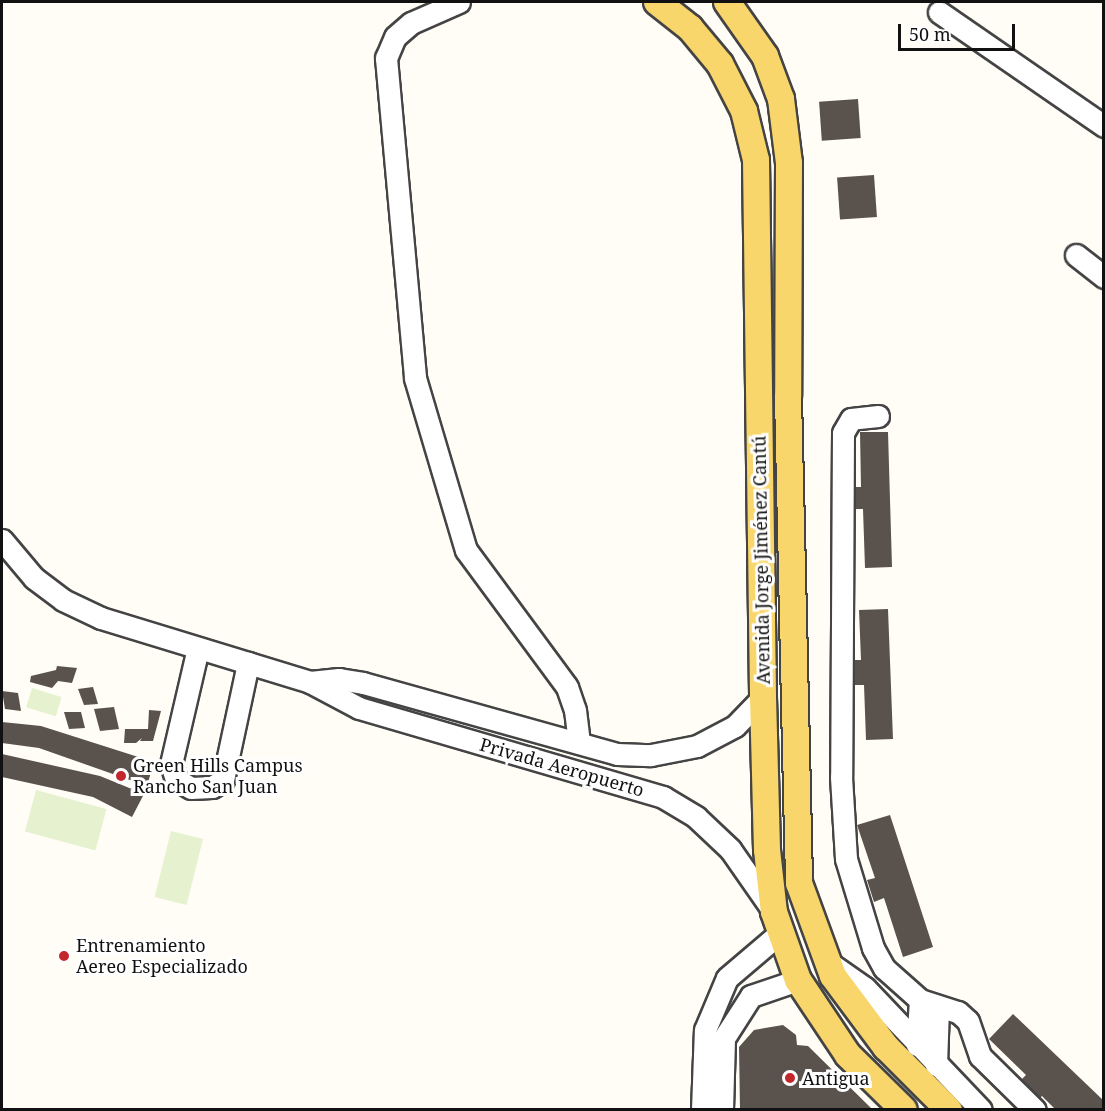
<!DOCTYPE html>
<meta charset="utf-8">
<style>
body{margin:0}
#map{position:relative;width:1105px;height:1111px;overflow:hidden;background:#fffdf5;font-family:"Noto Serif",serif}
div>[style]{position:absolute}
.pitch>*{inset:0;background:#e6f2cf;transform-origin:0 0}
.building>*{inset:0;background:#5a524d;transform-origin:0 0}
.roads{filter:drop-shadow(2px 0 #444) drop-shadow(-2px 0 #444) drop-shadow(0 2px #444) drop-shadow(0 -2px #444)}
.minor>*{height:21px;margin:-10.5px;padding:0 10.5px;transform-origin:10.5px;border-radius:10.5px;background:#fff}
.major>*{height:26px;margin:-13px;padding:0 13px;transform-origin:13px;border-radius:13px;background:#f9d66b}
.dots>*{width:16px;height:16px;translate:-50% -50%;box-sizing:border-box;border:3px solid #fff;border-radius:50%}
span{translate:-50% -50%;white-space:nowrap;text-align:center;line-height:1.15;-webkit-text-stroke:6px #fff;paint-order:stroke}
.street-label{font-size:18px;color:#111}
.poi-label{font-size:18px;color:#111}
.left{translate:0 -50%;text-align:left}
.frame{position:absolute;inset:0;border:3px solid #111;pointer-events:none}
.scale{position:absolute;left:898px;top:24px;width:117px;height:27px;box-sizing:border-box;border:3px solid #111;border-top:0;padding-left:8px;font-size:18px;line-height:21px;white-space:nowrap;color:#111;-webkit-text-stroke:4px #fff;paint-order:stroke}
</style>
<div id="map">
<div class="pitch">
<i style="left:32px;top:688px;width:31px;height:20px;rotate:17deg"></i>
<i style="left:36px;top:790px;width:73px;height:43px;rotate:15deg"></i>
<i style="left:171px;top:831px;width:33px;height:68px;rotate:14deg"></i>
</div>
<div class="building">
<i style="left:858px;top:99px;width:39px;height:39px;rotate:86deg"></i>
<i style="left:874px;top:175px;width:42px;height:37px;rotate:86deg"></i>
<i style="clip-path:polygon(860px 432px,888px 432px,892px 567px,865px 568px,863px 509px,855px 509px,854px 487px,861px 487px)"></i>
<i style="clip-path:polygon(888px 609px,893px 739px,866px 740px,864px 685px,853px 685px,853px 660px,861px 660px,859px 610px)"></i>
<i style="clip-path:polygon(57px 666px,77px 668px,72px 683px,58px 681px,52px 688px,30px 682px,31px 676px,56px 670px)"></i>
<i style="clip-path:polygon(93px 687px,98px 704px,84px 705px,78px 689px)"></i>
<i style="clip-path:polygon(2px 691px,18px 693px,21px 711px,5px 709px)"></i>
<i style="clip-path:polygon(114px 707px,119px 729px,100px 731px,94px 709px)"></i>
<i style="clip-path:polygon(149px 710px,161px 711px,153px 741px,140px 741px,142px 738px,136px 743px,124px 743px,125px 729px,148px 729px)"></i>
<i style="clip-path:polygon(64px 712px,81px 712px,85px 728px,69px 729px)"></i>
<i style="clip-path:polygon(2px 722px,41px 726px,154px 762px,147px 786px,39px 748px,2px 743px)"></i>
<i style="clip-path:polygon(2px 754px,100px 776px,144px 794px,132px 817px,93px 797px,2px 777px)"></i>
<i style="clip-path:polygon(890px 815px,933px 947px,903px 957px,884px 898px,874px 902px,867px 880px,875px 878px,857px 825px)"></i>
<i style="clip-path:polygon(1013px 1014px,1104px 1101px,1104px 1110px,1056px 1110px,1042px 1096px,1037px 1101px,1018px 1083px,1026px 1075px,989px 1039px)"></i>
<i style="clip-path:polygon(783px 1025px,796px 1035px,797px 1045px,808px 1046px,873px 1110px,740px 1110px,739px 1047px,754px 1030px)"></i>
</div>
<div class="roads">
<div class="minor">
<i style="left:459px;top:2px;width:52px;rotate:156.4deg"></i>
<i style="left:411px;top:23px;width:21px;rotate:139deg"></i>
<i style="left:395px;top:37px;width:23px;rotate:113deg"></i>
<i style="left:386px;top:58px;width:321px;rotate:84.8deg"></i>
<i style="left:415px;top:378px;width:179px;rotate:73.5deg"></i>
<i style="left:466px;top:550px;width:170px;rotate:53.6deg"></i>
<i style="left:567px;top:687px;width:24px;rotate:71deg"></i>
<i style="left:575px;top:710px;width:33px;rotate:83deg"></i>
<i style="left:939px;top:12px;width:201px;rotate:34.6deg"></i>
<i style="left:1076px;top:255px;width:36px;rotate:38deg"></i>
<i style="left:878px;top:416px;width:27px;rotate:174deg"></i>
<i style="left:851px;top:419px;width:16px;rotate:120deg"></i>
<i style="left:843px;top:433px;width:344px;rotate:90.3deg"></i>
<i style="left:841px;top:777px;width:82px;rotate:86.5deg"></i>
<i style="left:846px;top:859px;width:93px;rotate:73.1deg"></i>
<i style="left:873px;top:948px;width:23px;rotate:61deg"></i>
<i style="left:884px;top:968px;width:48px;rotate:41.6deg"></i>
<i style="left:920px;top:1000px;width:40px;rotate:18deg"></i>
<i style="left:958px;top:1012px;width:13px;rotate:42deg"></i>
<i style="left:968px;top:1021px;width:37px;rotate:71deg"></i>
<i style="left:980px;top:1056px;width:77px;rotate:44.5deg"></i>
<i style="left:2px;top:540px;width:50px;rotate:49.9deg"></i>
<i style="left:34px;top:578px;width:36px;rotate:37deg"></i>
<i style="left:63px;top:600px;width:42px;rotate:25.3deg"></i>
<i style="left:101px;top:618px;width:219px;rotate:17deg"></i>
<i style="left:310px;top:682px;width:55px;rotate:28deg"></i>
<i style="left:359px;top:708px;width:317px;rotate:16.3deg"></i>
<i style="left:663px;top:797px;width:39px;rotate:31deg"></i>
<i style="left:696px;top:817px;width:47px;rotate:43.3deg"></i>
<i style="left:730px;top:849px;width:77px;rotate:55.1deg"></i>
<i style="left:198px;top:648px;width:119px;rotate:103.1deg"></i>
<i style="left:171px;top:764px;width:16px;rotate:72deg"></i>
<i style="left:176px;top:779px;width:17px;rotate:31deg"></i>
<i style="left:191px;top:788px;width:21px;rotate:-3deg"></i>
<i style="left:212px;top:787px;width:13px;rotate:-32deg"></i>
<i style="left:223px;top:780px;width:120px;rotate:-77.9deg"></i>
<i style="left:310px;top:682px;width:29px;rotate:-6deg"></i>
<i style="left:339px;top:679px;width:24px;rotate:9deg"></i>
<i style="left:363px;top:683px;width:264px;rotate:15.6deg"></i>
<i style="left:617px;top:754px;width:34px;rotate:2deg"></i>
<i style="left:651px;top:755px;width:47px;rotate:-11.1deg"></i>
<i style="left:697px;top:746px;width:43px;rotate:-27.8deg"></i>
<i style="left:735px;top:726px;width:40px;rotate:-46deg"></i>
<i style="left:828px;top:962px;width:45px;rotate:35.1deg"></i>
<i style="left:865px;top:988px;width:168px;rotate:46.4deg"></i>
<i style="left:917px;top:1045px;width:45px;rotate:-86.2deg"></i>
<i style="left:936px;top:1065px;width:58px;rotate:-88deg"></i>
<i style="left:702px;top:1110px;width:80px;rotate:-87.9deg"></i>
<i style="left:705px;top:1030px;width:56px;rotate:-67.1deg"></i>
<i style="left:727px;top:978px;width:71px;rotate:-40.4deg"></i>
<i style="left:722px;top:1110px;width:72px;rotate:-88.4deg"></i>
<i style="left:724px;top:1038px;width:50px;rotate:-57.3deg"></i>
<i style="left:751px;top:996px;width:50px;rotate:-18.8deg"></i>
</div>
<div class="major">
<i style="left:657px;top:2px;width:42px;rotate:38.2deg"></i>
<i style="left:690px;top:28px;width:47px;rotate:50.2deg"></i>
<i style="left:720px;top:64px;width:53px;rotate:62.9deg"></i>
<i style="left:744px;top:111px;width:50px;rotate:76.2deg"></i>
<i style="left:756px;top:160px;width:537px;rotate:89.25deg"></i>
<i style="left:763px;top:697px;width:153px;rotate:88.5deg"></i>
<i style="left:767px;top:850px;width:62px;rotate:83.6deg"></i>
<i style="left:774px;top:912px;width:72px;rotate:70.6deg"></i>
<i style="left:798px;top:980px;width:90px;rotate:56.3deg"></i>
<i style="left:848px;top:1055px;width:78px;rotate:44.5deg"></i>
<i style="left:727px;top:2px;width:66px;rotate:54.9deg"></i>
<i style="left:765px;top:56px;width:46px;rotate:69.6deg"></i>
<i style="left:781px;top:99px;width:64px;rotate:82.9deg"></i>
<i style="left:789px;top:163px;width:233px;rotate:90.2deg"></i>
<i style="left:788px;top:396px;width:487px;rotate:88.7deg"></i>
<i style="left:799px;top:883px;width:99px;rotate:69.9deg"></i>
<i style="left:833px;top:976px;width:89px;rotate:53.3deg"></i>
<i style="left:886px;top:1047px;width:89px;rotate:45deg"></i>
</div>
</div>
<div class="dots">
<i style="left:121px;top:776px;background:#c4262e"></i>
<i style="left:64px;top:956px;background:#c4262e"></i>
<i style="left:790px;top:1078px;background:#c4262e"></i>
</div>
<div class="street-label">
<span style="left:761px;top:560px;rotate:-91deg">Avenida Jorge Jiménez Cantú</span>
<span style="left:562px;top:767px;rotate:16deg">Privada Aeropuerto</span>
</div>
<div class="poi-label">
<span class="left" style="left:133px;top:776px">Green Hills Campus<br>Rancho San Juan</span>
<span class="left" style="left:76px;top:956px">Entrenamiento<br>Aereo Especializado</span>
<span class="left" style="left:802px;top:1078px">Antigua</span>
</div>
<div class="frame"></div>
<div class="scale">50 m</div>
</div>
